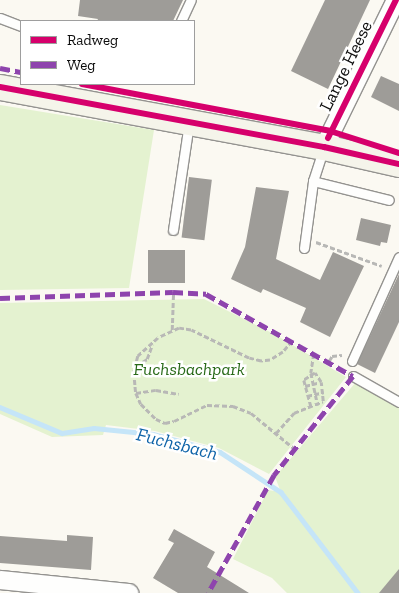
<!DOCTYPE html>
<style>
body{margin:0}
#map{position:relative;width:399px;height:593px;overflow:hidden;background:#fbf9f2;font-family:"Zilla Slab",serif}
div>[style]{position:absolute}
.green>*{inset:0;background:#e4f2d0}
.stream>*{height:4.5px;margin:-2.25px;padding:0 2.25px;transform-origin:2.25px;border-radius:2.25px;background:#c5e5f8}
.building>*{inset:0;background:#9e9c98;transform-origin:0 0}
.path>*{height:2.5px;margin-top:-1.25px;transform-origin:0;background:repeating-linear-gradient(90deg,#b8b8b6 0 5px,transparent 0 7.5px)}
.roads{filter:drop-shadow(1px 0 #949390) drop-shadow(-1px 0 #949390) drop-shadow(0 1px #949390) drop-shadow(0 -1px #949390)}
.lane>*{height:9px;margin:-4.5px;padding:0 4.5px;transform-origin:4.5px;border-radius:4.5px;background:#fefefd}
.street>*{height:18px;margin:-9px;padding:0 9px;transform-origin:9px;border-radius:9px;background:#fefefd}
.secondary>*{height:25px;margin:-12.5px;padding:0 12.5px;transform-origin:12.5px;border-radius:12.5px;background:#f5f4ea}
.quiet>*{height:5px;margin-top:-2.5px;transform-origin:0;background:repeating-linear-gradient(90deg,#8e44ad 0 10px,transparent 0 15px)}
.cycleway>*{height:6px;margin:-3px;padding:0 3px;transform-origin:3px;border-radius:3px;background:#d6006c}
span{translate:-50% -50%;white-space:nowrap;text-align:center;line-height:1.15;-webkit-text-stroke:5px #fff;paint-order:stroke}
.street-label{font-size:18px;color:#0d0d0d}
.park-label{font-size:18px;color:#296a19;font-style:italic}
.water-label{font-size:19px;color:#0e63a8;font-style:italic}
.legend{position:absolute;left:20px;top:20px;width:175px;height:65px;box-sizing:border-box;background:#fff;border:1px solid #9e9e9e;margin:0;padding:6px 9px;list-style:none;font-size:15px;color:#0d0d0d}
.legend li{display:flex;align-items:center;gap:10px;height:25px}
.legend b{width:25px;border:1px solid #9e9e9e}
</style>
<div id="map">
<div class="green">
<i style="clip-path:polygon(0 105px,154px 130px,129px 288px,0 290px)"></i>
<i style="clip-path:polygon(204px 299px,276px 335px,346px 377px,269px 474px,219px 448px,155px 431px,106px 425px,103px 435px,52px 437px,0 414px,0 303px)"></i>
<i style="clip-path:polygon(356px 382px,399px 408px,399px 593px,287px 593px,272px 578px,233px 559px,268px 490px,281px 492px,275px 477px)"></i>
</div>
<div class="stream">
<i style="left:0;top:407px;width:67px;rotate:22.8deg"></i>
<i style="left:62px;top:433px;width:32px;rotate:-9deg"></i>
<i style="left:94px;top:428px;width:59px;rotate:5.8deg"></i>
<i style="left:153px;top:434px;width:69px;rotate:15deg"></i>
<i style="left:220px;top:452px;width:73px;rotate:33.3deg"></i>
<i style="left:281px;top:492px;width:127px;rotate:52.7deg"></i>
</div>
<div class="building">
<i style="clip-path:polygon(80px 0,183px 0,173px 21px,97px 21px,98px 19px,78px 16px)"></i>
<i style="clip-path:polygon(325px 0,370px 0,328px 89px,291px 71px)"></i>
<i style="clip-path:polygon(381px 76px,399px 84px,399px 111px,371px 97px)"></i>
<i style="left:189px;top:177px;width:23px;height:61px;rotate:7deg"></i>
<i style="clip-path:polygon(256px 187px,289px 191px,276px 259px,320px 280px,333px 252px,364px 266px,330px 337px,300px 322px,306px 308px,263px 289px,261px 293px,231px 279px,245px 247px)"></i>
<i style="clip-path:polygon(361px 218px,391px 225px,387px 243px,381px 242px,380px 246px,356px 240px)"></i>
<i style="left:148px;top:250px;width:37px;height:33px"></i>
<i style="clip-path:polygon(399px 274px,399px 322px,375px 373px,357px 364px)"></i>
<i style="clip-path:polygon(174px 529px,215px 552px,207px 567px,249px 593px,178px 593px,153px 578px,174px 543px,168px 540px)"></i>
<i style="clip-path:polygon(67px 535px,93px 537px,91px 570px,0 563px,0 536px,67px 541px)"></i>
<i style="clip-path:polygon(399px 569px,399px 593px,379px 593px)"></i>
</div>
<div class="path">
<i style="left:316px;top:242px;width:70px;rotate:20deg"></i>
<i style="left:172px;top:330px;width:38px;rotate:-88deg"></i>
<i style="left:292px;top:341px;width:14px;rotate:129deg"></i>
<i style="left:283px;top:352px;width:15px;rotate:148deg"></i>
<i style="left:270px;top:360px;width:9px;rotate:174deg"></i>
<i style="left:261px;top:361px;width:12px;rotate:-166deg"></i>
<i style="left:249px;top:358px;width:64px;rotate:-154.2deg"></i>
<i style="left:191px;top:330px;width:12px;rotate:-171deg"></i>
<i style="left:179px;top:328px;width:23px;rotate:155deg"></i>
<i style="left:158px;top:338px;width:27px;rotate:138deg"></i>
<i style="left:138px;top:356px;width:16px;rotate:104deg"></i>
<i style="left:134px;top:372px;width:21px;rotate:85deg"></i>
<i style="left:136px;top:393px;width:12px;rotate:66deg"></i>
<i style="left:141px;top:404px;width:21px;rotate:45deg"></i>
<i style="left:156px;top:419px;width:10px;rotate:24deg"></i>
<i style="left:165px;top:423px;width:9px;rotate:-13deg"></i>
<i style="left:174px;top:421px;width:37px;rotate:-26deg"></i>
<i style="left:207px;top:405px;width:26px;rotate:2deg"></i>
<i style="left:233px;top:406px;width:19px;rotate:21deg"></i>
<i style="left:251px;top:413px;width:58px;rotate:39.4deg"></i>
<i style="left:314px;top:354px;width:19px;rotate:99deg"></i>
<i style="left:311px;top:373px;width:33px;rotate:78deg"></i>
<i style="left:329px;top:361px;width:6px;rotate:-59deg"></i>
<i style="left:332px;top:356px;width:10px;rotate:-6deg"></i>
<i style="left:136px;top:366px;width:13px;rotate:-32deg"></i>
<i style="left:147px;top:359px;width:15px;rotate:-70deg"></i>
<i style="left:305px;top:386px;width:16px;rotate:-14deg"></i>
<i style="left:136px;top:393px;width:20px;rotate:-9deg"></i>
<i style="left:156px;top:390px;width:23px;rotate:10deg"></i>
<i style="left:307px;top:396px;width:17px;rotate:-13deg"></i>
<i style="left:276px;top:433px;width:27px;rotate:-48deg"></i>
<i style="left:294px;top:413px;width:31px;rotate:-22deg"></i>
<i style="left:323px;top:401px;width:19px;rotate:-96deg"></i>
<i style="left:321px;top:382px;width:11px;rotate:-124deg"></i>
<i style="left:315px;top:373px;width:13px;rotate:148deg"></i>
<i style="left:304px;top:380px;width:27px;rotate:75deg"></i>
</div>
<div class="roads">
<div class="lane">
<i style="left:0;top:18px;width:22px;rotate:21deg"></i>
<i style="left:181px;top:21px;width:23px;rotate:-65deg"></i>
<i style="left:313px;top:181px;width:78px;rotate:14deg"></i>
<i style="left:173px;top:230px;width:108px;rotate:-81.5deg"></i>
<i style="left:304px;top:248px;width:68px;rotate:-82.3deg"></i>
<i style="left:313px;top:181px;width:35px;rotate:-72deg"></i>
<i style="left:352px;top:361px;width:114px;rotate:-65.7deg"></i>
<i style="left:353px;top:376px;width:53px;rotate:29.5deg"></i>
</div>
<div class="street">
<i style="left:324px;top:147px;width:164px;rotate:-63.9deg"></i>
<i style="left:0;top:580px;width:130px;rotate:5.8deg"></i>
</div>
<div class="secondary">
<i style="left:0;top:87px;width:330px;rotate:10.5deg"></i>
<i style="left:324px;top:147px;width:77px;rotate:12.8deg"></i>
</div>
</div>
<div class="quiet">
<i style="left:0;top:68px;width:21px;rotate:11deg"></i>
<i style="left:0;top:298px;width:173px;rotate:-2deg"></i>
<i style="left:173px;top:292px;width:33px;rotate:3deg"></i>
<i style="left:206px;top:294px;width:168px;rotate:29.2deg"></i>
<i style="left:353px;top:376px;width:127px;rotate:128.6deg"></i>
<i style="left:274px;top:475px;width:135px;rotate:119.2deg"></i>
</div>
<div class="cycleway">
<i style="left:82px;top:84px;width:252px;rotate:10.7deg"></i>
<i style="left:330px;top:131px;width:72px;rotate:17.7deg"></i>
<i style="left:0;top:87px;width:330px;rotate:10.5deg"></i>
<i style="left:324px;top:147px;width:77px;rotate:12.8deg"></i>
<i style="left:328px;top:138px;width:154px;rotate:-63.8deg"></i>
</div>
<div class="street-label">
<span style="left:346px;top:66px;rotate:-64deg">Lange Heese</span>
</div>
<div class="park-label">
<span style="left:189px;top:369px">Fuchsbachpark</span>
</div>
<div class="water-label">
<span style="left:177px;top:444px;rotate:14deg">Fuchsbach</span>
</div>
<ul class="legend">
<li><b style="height:6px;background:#d6006c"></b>Radweg</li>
<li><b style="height:6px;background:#8e44ad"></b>Weg</li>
</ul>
</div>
